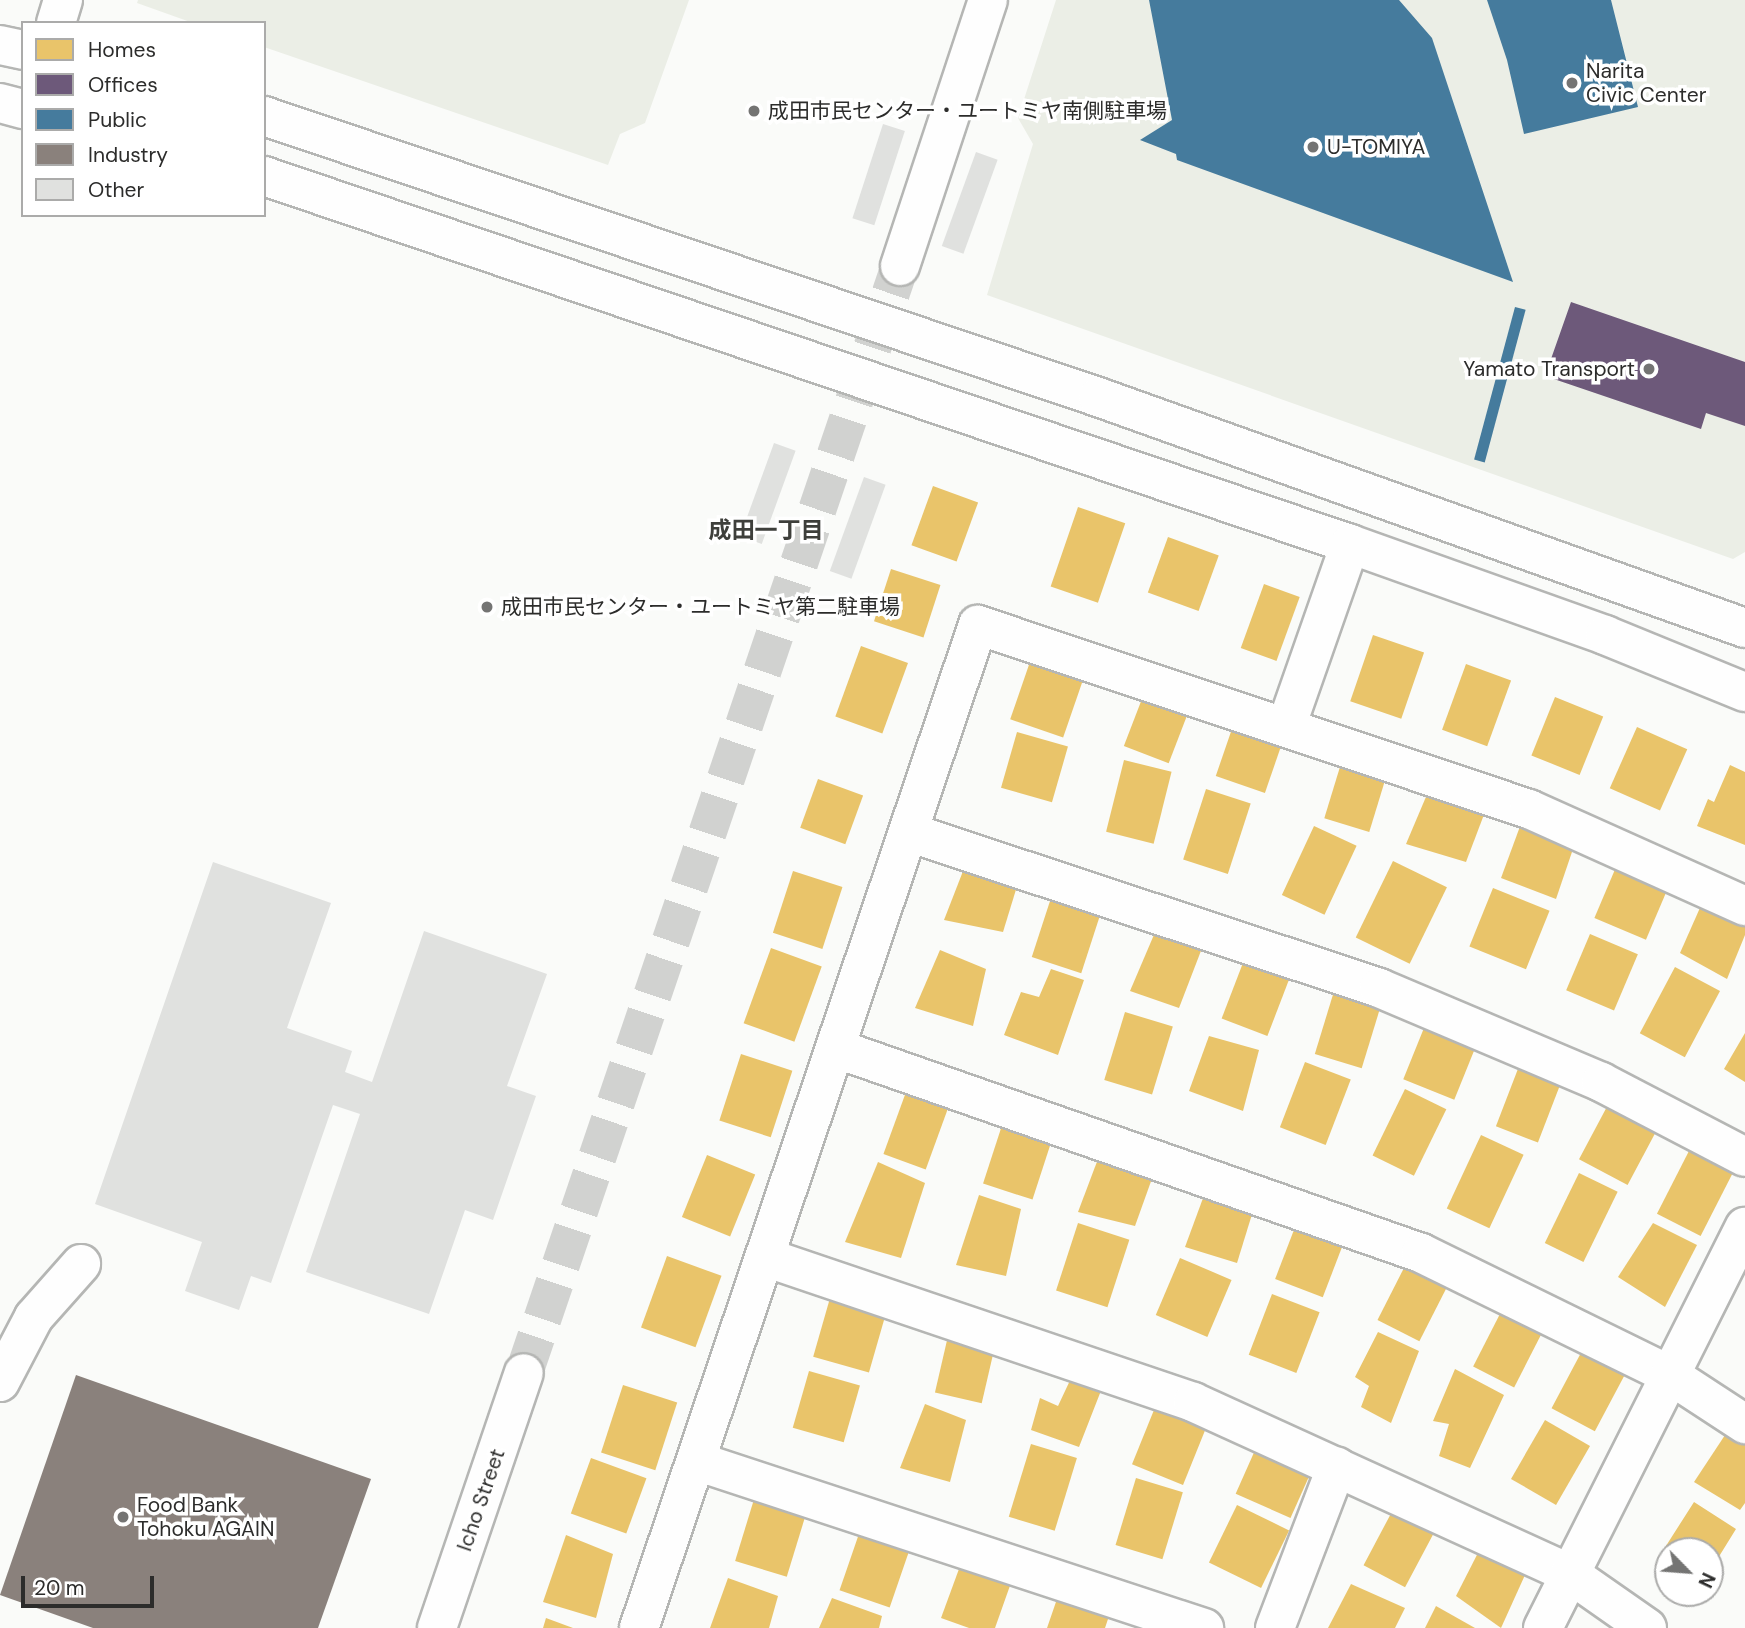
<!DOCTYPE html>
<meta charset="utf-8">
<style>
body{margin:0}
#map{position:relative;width:1745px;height:1628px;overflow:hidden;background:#fafbf9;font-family:"DM Sans","Noto Sans JP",sans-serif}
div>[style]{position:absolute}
.built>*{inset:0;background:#ebeee6}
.homes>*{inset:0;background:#e9c46a;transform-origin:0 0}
.offices>*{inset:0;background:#6d597a}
.public>*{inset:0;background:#457b9d;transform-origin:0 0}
.industry>*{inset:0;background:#8a817c}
.building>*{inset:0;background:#e0e1df;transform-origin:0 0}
.minor-tunnel>*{height:38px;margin-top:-19px;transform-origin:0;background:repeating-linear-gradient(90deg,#d1d2d0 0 38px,transparent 0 57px)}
.roads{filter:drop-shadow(2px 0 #b5b6b4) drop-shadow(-2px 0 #b5b6b4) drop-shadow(0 2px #b5b6b4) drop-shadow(0 -2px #b5b6b4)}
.minor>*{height:38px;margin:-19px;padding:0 19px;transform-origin:19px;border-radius:19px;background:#fefefe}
.dots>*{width:19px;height:19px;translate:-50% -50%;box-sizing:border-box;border:4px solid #fff;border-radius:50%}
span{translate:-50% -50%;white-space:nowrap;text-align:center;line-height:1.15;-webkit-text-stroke:7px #fff;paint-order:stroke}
.poi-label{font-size:21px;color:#2c2c2b}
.left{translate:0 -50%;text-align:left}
.right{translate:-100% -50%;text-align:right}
.street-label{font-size:21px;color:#2c2c2b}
.neighbourhood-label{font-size:23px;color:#3e3f3b;font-weight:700}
.legend{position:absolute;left:21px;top:21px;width:245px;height:196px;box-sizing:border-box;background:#fff;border:2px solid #ababaa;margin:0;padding:9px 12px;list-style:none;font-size:21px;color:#2c2c2b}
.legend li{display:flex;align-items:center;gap:14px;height:35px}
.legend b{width:35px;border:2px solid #ababaa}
.north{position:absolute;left:1654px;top:1537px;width:70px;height:70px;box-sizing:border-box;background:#fff;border:2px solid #ababaa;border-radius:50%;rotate:115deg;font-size:19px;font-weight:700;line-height:28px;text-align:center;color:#2c2c2b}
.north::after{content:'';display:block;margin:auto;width:24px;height:32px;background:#747473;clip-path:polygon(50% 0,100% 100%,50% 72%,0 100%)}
.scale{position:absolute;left:21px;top:1576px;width:133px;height:32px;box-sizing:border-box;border:4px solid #2c2c2b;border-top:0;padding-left:9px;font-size:21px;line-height:24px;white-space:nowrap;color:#2c2c2b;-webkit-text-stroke:5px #fff;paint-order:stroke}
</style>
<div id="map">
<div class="built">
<i style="clip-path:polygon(138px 0,689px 0,645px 123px,620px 134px,608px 165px,264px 47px,264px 23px,193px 23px,137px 3px)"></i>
<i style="clip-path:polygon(1056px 0,1745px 0,1745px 552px,1733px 559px,987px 295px,1033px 144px,1018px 118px)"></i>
</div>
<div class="homes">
<i style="left:933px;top:486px;width:48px;height:63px;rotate:20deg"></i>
<i style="left:1078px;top:507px;width:50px;height:84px;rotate:19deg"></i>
<i style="left:1168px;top:537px;width:54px;height:59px;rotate:20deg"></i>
<i style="left:891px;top:569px;width:52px;height:55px;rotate:18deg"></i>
<i style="left:1264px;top:584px;width:38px;height:68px;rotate:20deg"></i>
<i style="left:1373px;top:635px;width:54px;height:70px;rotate:19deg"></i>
<i style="left:861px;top:646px;width:50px;height:75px;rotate:20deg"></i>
<i style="left:1032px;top:656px;width:56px;height:67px;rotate:19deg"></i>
<i style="left:1466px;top:664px;width:48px;height:70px;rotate:20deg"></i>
<i style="left:1145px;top:691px;width:48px;height:59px;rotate:21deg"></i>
<i style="left:1555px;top:697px;width:52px;height:63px;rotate:22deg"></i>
<i style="left:1234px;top:723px;width:52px;height:56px;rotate:19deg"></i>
<i style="left:1637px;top:727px;width:55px;height:67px;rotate:24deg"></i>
<i style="left:1017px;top:732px;width:53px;height:58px;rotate:16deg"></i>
<i style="left:1343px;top:757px;width:47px;height:64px;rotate:17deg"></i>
<i style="left:1124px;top:760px;width:49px;height:74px;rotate:14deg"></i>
<i style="clip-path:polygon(1730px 765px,1745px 772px,1745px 845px,1697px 826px,1708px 799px,1714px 802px)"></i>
<i style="left:818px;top:779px;width:48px;height:52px;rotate:20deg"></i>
<i style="clip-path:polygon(1431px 785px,1488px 804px,1466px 862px,1406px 844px)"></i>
<i style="left:1206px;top:789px;width:47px;height:74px;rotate:18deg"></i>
<i style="clip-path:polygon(1522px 821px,1573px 849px,1556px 899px,1501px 878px)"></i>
<i style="left:1314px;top:826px;width:47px;height:76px;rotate:25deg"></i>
<i style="left:1619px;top:860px;width:56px;height:63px;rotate:23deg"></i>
<i style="left:1393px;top:861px;width:60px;height:85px;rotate:26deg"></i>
<i style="clip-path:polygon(965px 866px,1018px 883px,1003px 932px,944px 920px)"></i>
<i style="left:793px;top:871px;width:52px;height:65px;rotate:18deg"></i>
<i style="left:1493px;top:888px;width:61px;height:63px;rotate:22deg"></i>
<i style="left:1050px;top:901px;width:52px;height:59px;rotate:18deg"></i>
<i style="clip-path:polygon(1703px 901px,1745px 923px,1745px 935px,1727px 979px,1680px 953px)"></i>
<i style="clip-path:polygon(1156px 930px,1204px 943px,1179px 1008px,1130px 991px)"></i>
<i style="left:1590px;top:934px;width:52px;height:61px;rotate:23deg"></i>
<i style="left:771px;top:948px;width:54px;height:80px;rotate:20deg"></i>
<i style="clip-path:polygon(940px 950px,986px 969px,973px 1026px,915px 1008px)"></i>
<i style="left:1246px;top:955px;width:49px;height:68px;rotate:21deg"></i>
<i style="left:1675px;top:967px;width:51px;height:75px;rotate:28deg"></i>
<i style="clip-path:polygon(1051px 969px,1084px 980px,1058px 1055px,1004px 1035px,1021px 992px,1039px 997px)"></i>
<i style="left:1335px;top:988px;width:49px;height:69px;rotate:17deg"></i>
<i style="left:1125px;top:1012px;width:50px;height:71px;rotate:17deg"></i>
<i style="left:1428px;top:1018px;width:55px;height:66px;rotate:22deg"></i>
<i style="clip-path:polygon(1745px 1033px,1745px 1082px,1724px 1069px)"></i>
<i style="clip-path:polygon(1209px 1036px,1259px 1050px,1243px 1111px,1189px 1091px)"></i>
<i style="left:741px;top:1054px;width:54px;height:70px;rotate:18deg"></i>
<i style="left:1521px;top:1061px;width:45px;height:70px;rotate:21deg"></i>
<i style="left:1305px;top:1062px;width:49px;height:70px;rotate:21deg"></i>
<i style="left:1405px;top:1089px;width:46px;height:74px;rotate:26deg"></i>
<i style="left:906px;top:1092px;width:45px;height:66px;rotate:20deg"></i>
<i style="left:1610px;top:1101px;width:55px;height:66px;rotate:28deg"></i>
<i style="left:1005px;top:1116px;width:52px;height:71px;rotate:18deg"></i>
<i style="left:1481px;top:1135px;width:47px;height:81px;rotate:25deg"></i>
<i style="left:1691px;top:1147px;width:49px;height:75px;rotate:27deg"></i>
<i style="clip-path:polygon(1101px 1151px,1154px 1173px,1135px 1226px,1078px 1212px)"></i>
<i style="left:707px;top:1155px;width:52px;height:67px;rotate:22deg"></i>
<i style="clip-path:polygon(878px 1162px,925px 1183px,901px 1258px,845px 1242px)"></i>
<i style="left:1579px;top:1173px;width:43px;height:78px;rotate:26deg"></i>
<i style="clip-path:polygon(1206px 1190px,1253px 1211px,1237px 1263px,1185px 1247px)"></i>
<i style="clip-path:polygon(979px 1195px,1021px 1209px,1006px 1276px,956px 1265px)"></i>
<i style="left:1297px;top:1222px;width:51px;height:61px;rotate:21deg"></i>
<i style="left:1078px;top:1223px;width:54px;height:71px;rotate:18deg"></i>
<i style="clip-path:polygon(1653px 1223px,1697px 1245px,1665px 1307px,1618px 1277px)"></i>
<i style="left:667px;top:1256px;width:58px;height:76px;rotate:20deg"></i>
<i style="left:1180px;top:1258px;width:56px;height:62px;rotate:23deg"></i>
<i style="left:1407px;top:1262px;width:47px;height:65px;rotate:27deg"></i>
<i style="left:1272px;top:1294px;width:51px;height:65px;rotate:21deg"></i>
<i style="left:830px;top:1298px;width:58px;height:61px;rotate:16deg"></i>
<i style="left:1504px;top:1306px;width:46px;height:68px;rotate:27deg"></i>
<i style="clip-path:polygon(1378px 1332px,1419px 1351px,1391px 1423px,1361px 1407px,1369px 1386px,1355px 1377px)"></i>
<i style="left:948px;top:1336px;width:48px;height:58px;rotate:13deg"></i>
<i style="left:1583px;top:1349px;width:49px;height:67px;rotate:28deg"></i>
<i style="clip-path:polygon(1455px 1369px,1504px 1395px,1470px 1468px,1439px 1456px,1449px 1424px,1433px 1421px)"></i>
<i style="left:809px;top:1371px;width:53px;height:59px;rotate:16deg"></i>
<i style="clip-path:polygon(1073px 1374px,1104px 1383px,1079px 1447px,1031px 1430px,1040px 1398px,1058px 1406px)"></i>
<i style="left:623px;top:1385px;width:57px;height:71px;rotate:18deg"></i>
<i style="clip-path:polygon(925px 1404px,966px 1420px,950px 1482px,900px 1468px)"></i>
<i style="left:1156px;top:1405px;width:55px;height:64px;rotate:22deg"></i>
<i style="left:1545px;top:1420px;width:52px;height:68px;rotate:30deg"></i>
<i style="clip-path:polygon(1729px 1429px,1745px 1440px,1745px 1503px,1740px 1510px,1694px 1482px)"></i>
<i style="left:1031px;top:1444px;width:48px;height:76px;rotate:17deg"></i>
<i style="left:1256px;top:1448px;width:60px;height:50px;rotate:24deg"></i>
<i style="left:591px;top:1458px;width:59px;height:59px;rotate:20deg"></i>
<i style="left:1136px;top:1478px;width:49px;height:70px;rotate:17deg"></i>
<i style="left:755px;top:1496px;width:54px;height:68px;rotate:17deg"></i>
<i style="clip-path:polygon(1694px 1502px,1736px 1529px,1710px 1571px,1710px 1551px,1664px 1549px)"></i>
<i style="left:1237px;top:1505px;width:58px;height:64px;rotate:26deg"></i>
<i style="left:1395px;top:1506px;width:47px;height:67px;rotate:28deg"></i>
<i style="left:862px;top:1525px;width:53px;height:69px;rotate:19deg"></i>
<i style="clip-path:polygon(566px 1535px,613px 1554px,596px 1618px,543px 1602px)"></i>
<i style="clip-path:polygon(1482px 1545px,1529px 1566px,1501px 1628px,1456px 1596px)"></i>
<i style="clip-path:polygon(963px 1558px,1012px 1580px,995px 1628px,969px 1628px,941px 1618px)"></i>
<i style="clip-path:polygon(728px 1578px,778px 1596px,769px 1628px,710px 1628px)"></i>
<i style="clip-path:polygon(1351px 1584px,1405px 1608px,1395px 1628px,1328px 1628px)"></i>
<i style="clip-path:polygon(832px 1598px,882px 1616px,879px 1628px,819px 1628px)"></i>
<i style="clip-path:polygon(1057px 1599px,1109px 1616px,1105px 1628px,1047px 1628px)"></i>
<i style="clip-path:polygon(1436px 1606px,1475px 1628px,1425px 1628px)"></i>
<i style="clip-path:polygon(546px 1618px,573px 1628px,543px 1628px)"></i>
</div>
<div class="offices">
<i style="clip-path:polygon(1571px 302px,1745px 362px,1745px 426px,1706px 413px,1701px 429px,1545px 376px)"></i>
</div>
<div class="public">
<i style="clip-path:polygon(1149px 0,1399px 0,1432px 38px,1513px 282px,1177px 160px,1176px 154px,1140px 140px,1172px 120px)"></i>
<i style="clip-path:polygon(1487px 0,1611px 0,1638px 107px,1524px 134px,1507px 60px)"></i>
<i style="left:1515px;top:307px;width:11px;height:158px;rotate:15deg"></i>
</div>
<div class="industry">
<i style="clip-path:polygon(76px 1375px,371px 1479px,318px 1628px,93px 1628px,0 1595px)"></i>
</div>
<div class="building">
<i style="left:883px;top:124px;width:23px;height:99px;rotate:18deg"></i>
<i style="left:976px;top:152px;width:23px;height:100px;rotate:20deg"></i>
<i style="left:774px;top:443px;width:23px;height:99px;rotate:20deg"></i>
<i style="left:864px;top:477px;width:23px;height:100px;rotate:20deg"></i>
<i style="clip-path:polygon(213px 862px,331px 903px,287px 1028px,352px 1051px,345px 1072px,372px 1082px,424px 931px,547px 974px,507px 1086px,536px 1096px,493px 1220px,465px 1210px,429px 1314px,306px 1272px,360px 1114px,333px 1105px,271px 1283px,251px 1276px,239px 1310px,185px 1291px,202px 1242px,95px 1204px)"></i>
</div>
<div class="minor-tunnel">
<i style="left:524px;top:1373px;width:1169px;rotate:-71.24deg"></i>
</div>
<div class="roads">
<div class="minor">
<i style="left:56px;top:23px;width:24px;rotate:-73deg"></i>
<i style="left:0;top:45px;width:24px;rotate:12deg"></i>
<i style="left:0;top:103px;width:24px;rotate:15deg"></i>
<i style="left:264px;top:116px;width:880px;rotate:18.62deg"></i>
<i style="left:1098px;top:397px;width:687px;rotate:19.65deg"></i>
<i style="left:264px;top:176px;width:1147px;rotate:18.72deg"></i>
<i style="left:1350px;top:544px;width:271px;rotate:19.6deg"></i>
<i style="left:1605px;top:635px;width:151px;rotate:22.2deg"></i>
<i style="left:900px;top:266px;width:280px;rotate:-71.7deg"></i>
<i style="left:1286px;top:727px;width:194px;rotate:-70.7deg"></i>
<i style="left:908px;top:832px;width:496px;rotate:18.3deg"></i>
<i style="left:1379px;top:988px;width:241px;rotate:22.9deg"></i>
<i style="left:1601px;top:1082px;width:162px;rotate:27.5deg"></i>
<i style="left:835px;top:1048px;width:621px;rotate:19.28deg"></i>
<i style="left:1421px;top:1253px;width:277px;rotate:26.1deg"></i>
<i style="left:1670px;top:1375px;width:90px;rotate:33.2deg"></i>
<i style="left:765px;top:1257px;width:452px;rotate:18.7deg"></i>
<i style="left:1193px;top:1402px;width:414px;rotate:24.5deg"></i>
<i style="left:1570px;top:1574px;width:94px;rotate:35deg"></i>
<i style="left:0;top:1382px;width:73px;rotate:-62.4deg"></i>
<i style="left:34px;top:1317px;width:71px;rotate:-48.4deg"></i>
<i style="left:696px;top:1461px;width:535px;rotate:18.2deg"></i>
<i style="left:437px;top:1628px;width:269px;rotate:-71.2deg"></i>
<i style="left:639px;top:1628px;width:1059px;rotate:-71.33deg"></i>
<i style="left:978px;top:625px;width:581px;rotate:18.47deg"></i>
<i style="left:1529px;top:809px;width:237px;rotate:24.2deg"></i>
<i style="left:1275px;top:1628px;width:173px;rotate:-69.1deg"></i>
<i style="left:1543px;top:1628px;width:449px;rotate:-63.3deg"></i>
</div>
</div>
<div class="dots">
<i style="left:1572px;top:83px;background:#747473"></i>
<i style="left:754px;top:111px;background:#747473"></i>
<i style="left:1313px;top:147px;background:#747473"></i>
<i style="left:1649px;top:369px;background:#747473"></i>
<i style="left:487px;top:607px;background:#747473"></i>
<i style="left:123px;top:1517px;background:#747473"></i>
</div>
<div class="poi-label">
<span class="left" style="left:1586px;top:83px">Narita<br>Civic Center</span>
<span class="left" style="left:768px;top:111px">成田市民センター・ユートミヤ南側駐車場</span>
<span class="left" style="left:1327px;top:147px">U-TOMIYA</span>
<span class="right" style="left:1635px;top:369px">Yamato Transport</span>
<span class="left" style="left:501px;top:607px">成田市民センター・ユートミヤ第二駐車場</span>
<span class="left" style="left:137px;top:1517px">Food Bank<br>Tohoku AGAIN</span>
</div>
<div class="street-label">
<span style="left:481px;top:1500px;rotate:-71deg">Icho Street</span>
</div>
<div class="neighbourhood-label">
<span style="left:766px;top:530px">成田一丁目</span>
</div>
<ul class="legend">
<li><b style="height:19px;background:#e9c46a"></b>Homes</li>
<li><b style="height:19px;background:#6d597a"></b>Offices</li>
<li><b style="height:19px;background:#457b9d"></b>Public</li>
<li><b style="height:19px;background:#8a817c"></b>Industry</li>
<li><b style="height:19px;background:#e0e1df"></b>Other</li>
</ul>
<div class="north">N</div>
<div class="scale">20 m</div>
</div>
